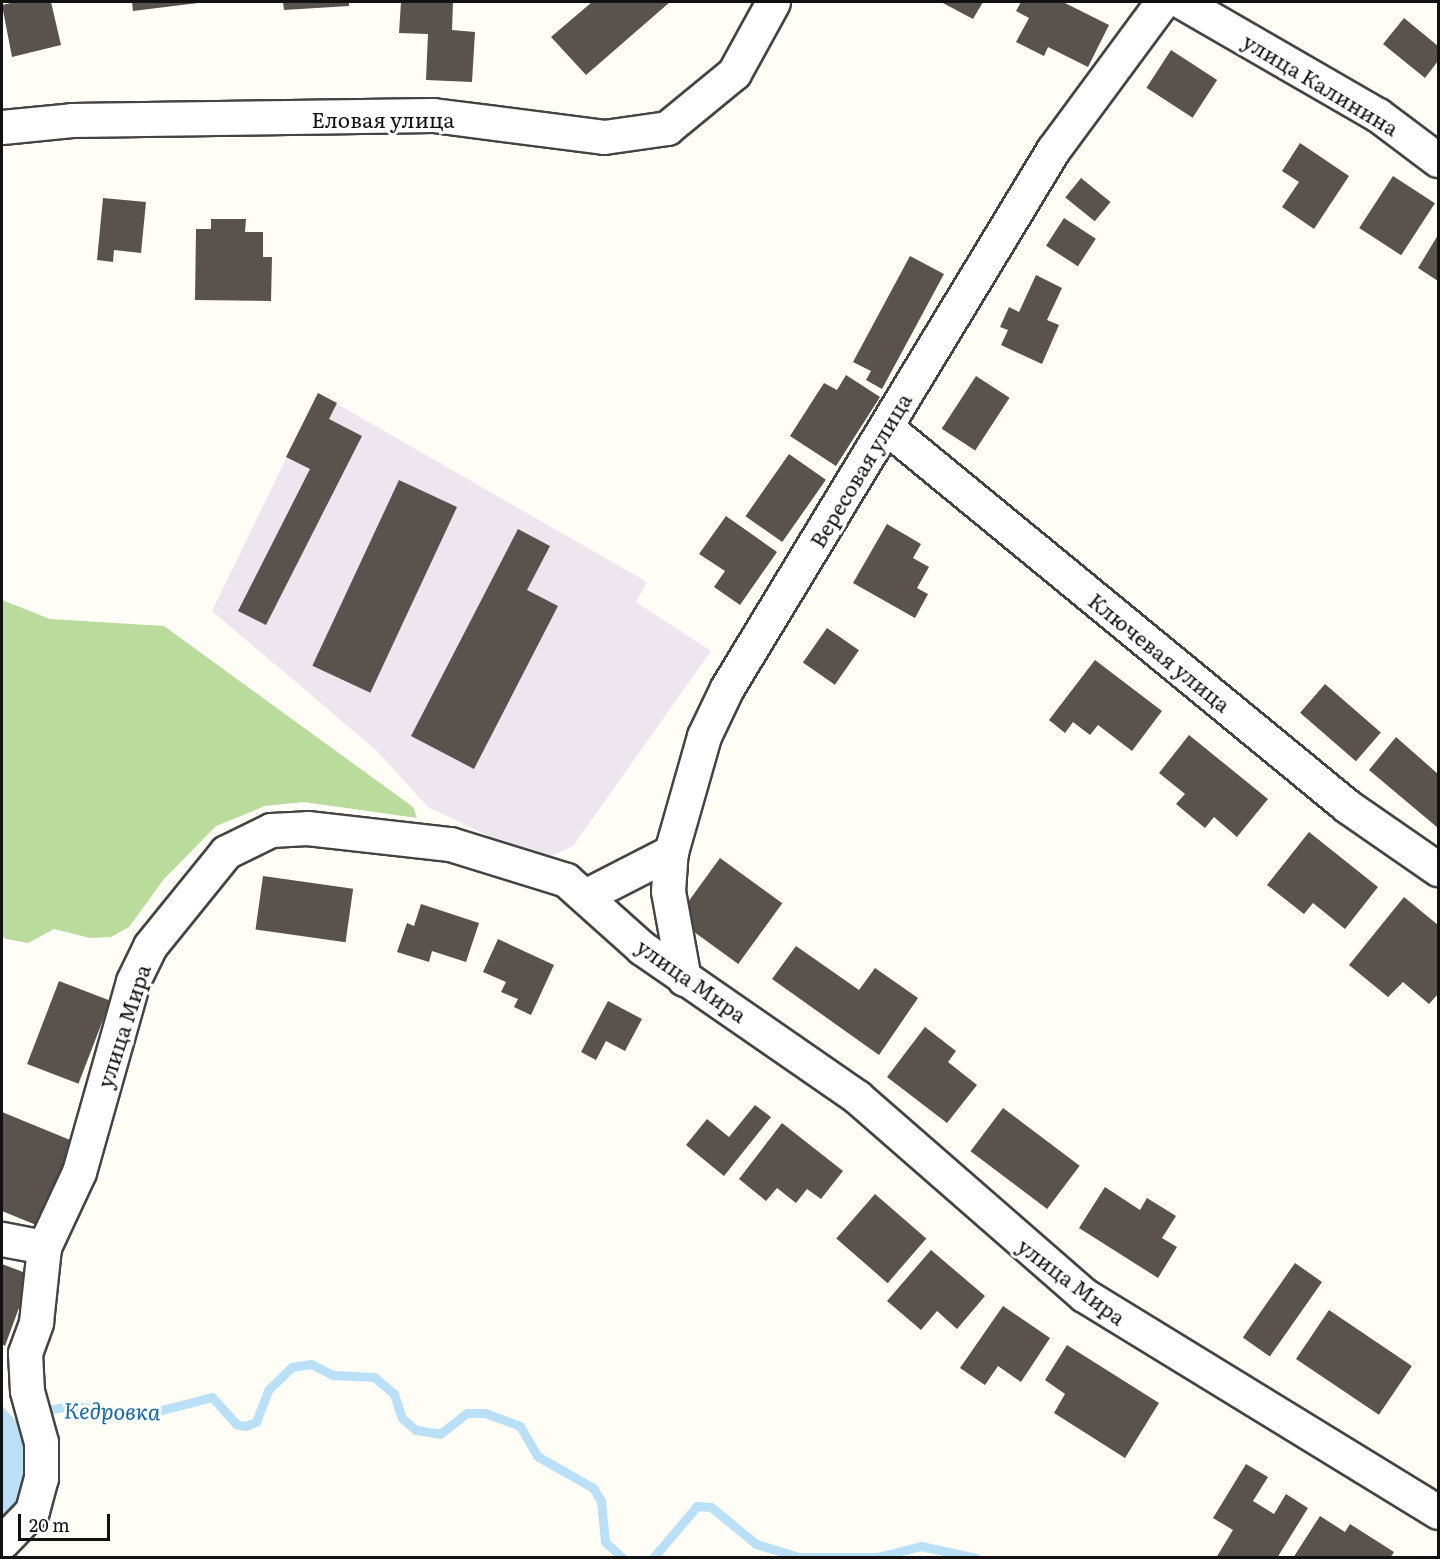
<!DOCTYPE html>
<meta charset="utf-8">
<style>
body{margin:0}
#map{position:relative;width:1440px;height:1559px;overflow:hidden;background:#fffdf5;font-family:Literata,serif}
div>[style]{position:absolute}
.industrial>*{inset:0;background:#eee6ef}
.forest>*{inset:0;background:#b9dc9c}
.water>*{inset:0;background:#b9e0f7}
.stream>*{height:9px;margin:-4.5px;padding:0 4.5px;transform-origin:4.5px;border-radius:4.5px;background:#b9e0f7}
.building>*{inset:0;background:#5a524d;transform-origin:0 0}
.roads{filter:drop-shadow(2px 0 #444) drop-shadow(-2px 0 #444) drop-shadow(0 2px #444) drop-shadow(0 -2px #444)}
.minor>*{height:33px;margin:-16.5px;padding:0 16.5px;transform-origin:16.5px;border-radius:16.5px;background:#fff}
span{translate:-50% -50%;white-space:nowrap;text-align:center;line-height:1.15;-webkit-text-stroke:6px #fff;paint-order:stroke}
.street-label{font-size:21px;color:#111}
.water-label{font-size:22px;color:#1768a6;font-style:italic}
.frame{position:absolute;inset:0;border:3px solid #111;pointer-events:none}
.scale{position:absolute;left:18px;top:1514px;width:92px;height:27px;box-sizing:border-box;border:3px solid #111;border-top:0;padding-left:8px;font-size:18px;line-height:21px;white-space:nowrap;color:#111;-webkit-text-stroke:4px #fff;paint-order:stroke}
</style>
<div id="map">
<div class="industrial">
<i style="clip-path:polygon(318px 393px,647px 582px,636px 602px,711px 651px,573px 846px,541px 861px,428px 807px,376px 750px,212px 611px)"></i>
</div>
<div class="forest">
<i style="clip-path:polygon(2px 600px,50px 619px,164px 626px,413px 807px,417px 818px,304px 802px,265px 806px,216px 826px,164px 879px,129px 927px,111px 937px,90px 938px,54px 929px,28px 943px,6px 939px,2px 936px)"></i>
</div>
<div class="water">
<i style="clip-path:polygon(2px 1406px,23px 1428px,28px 1469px,17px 1504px,2px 1524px)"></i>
</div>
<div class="stream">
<i style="left:46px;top:1410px;width:25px;rotate:-9deg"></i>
<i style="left:71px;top:1406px;width:75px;rotate:6.1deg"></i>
<i style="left:146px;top:1414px;width:68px;rotate:-14.4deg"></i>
<i style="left:212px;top:1397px;width:36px;rotate:48deg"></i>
<i style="left:236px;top:1424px;width:9px;rotate:13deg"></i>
<i style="left:245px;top:1426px;width:12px;rotate:-20deg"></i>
<i style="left:256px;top:1422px;width:34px;rotate:-69deg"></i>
<i style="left:268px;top:1390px;width:33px;rotate:-44deg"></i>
<i style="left:292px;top:1367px;width:19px;rotate:-9deg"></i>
<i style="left:311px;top:1364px;width:25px;rotate:27deg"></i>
<i style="left:333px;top:1375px;width:41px;rotate:2.8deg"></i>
<i style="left:374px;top:1377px;width:26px;rotate:40deg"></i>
<i style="left:394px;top:1394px;width:25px;rotate:72deg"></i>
<i style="left:402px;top:1418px;width:18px;rotate:41deg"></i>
<i style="left:416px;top:1430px;width:24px;rotate:9deg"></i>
<i style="left:440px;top:1434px;width:34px;rotate:-38deg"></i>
<i style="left:467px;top:1413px;width:18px"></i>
<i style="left:485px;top:1413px;width:37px;rotate:20deg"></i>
<i style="left:520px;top:1426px;width:34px;rotate:60deg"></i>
<i style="left:537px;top:1456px;width:64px;rotate:29.7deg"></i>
<i style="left:593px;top:1488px;width:15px;rotate:58deg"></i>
<i style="left:601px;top:1501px;width:41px;rotate:84.4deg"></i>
<i style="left:605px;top:1542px;width:24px;rotate:42deg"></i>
<i style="left:653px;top:1558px;width:68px;rotate:-49.8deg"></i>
<i style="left:697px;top:1506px;width:14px;rotate:4deg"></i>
<i style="left:711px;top:1507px;width:58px;rotate:39.4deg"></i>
<i style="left:756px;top:1544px;width:45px;rotate:16.8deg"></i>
<i style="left:799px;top:1557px;width:78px"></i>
<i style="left:877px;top:1557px;width:45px;rotate:-14deg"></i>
<i style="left:921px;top:1546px;width:56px;rotate:12.3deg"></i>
</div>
<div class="building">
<i style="clip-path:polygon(15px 2px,51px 2px,61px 45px,12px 57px,2px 5px)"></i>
<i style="clip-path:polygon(132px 2px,197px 2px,198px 3px,133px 11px)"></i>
<i style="clip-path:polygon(283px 2px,349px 2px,349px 6px,284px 10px)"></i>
<i style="clip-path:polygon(401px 2px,453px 2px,452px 30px,475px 32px,472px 82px,426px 80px,428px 34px,399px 33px)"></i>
<i style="clip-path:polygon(592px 2px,670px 2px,586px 75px,551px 37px)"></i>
<i style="clip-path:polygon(941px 2px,983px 2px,973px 19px)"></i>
<i style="clip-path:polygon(1021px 2px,1063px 2px,1109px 25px,1088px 67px,1048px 47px,1044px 56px,1016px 42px,1029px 18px,1016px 11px)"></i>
<i style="clip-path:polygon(1404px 18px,1438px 46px,1438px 61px,1425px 78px,1383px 44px)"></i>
<i style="left:1171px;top:50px;width:55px;height:45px;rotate:33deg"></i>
<i style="clip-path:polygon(1300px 143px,1349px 176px,1314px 229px,1282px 207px,1299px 182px,1282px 171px)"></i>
<i style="left:1393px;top:176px;width:50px;height:62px;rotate:33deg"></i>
<i style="left:1081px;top:178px;width:38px;height:25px;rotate:39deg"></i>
<i style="clip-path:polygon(103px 198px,146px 202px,141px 253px,114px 250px,113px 262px,97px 260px)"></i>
<i style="left:1064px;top:218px;width:38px;height:33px;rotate:33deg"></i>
<i style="clip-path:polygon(211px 219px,246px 219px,245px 232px,263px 232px,263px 257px,272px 257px,271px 301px,195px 300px,196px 229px,211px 229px)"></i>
<i style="clip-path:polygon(1438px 235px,1438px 281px,1418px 268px)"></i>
<i style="clip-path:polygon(910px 256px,944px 274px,882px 389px,866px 380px,871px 371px,853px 362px)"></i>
<i style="clip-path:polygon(1036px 275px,1062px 288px,1047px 320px,1059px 325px,1042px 364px,1001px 345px,1008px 330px,1000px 327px,1009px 307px,1019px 312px)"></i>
<i style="clip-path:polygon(846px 375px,880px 397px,836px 466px,790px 436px,824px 383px,837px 390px)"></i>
<i style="left:976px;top:376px;width:40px;height:63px;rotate:33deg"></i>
<i style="clip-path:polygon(318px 393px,337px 403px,329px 419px,362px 436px,266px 625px,238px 611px,310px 469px,286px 457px)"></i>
<i style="left:789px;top:454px;width:45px;height:76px;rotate:35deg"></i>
<i style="left:399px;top:480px;width:64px;height:205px;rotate:25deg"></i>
<i style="clip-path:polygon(726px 516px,777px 552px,740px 605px,714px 587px,725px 571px,699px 554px)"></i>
<i style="clip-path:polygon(887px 524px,921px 544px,913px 558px,929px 567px,917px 588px,928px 594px,915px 618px,853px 583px)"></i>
<i style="clip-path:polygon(518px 529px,550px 546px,527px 590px,558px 606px,474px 769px,411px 736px)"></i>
<i style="left:827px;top:628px;width:39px;height:42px;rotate:35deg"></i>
<i style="clip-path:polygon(1095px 660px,1162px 711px,1132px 751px,1098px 725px,1090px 735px,1073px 722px,1065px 733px,1049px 720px)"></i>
<i style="left:1325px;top:684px;width:74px;height:38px;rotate:41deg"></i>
<i style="clip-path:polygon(1189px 735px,1268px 799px,1237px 837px,1214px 817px,1205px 828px,1176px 804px,1185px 794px,1159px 773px)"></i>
<i style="clip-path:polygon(1396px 737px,1438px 774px,1438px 828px,1369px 770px)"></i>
<i style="clip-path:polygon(1309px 832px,1378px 887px,1345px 929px,1313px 903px,1304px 914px,1267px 885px)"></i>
<i style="left:720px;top:858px;width:77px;height:75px;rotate:36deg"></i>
<i style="left:263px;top:876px;width:91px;height:54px;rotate:8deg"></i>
<i style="clip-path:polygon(1404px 897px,1438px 925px,1438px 994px,1429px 1004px,1403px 982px,1388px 997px,1349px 965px)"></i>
<i style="clip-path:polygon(421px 904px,479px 923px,466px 962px,432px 951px,429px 962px,397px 952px,407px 923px,414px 926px)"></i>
<i style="clip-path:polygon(498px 939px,554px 965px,531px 1015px,514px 1007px,518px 999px,501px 992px,506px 982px,483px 972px)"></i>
<i style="clip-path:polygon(796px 946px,859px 990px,875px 968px,918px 998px,879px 1055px,772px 979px)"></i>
<i style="left:59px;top:981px;width:55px;height:89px;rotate:21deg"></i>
<i style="clip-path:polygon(608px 1001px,642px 1019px,625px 1051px,606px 1041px,596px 1060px,581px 1052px)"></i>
<i style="clip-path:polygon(925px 1027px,956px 1051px,948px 1062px,977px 1085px,947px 1123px,887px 1077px)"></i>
<i style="clip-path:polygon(755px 1105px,771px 1117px,724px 1176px,686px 1145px,707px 1119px,729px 1137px)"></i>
<i style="left:1003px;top:1108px;width:96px;height:54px;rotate:37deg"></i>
<i style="clip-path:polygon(2px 1112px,75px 1142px,41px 1227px,2px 1211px)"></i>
<i style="clip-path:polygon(782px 1123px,843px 1171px,821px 1199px,807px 1189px,796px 1203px,777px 1188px,766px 1201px,739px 1179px)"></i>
<i style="clip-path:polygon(1105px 1187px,1140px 1210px,1147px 1198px,1176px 1216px,1162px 1238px,1177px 1247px,1158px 1278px,1079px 1228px)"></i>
<i style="left:875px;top:1194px;width:68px;height:59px;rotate:41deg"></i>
<i style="clip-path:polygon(931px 1250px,985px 1296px,957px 1329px,937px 1311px,921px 1330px,887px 1301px)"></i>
<i style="left:1295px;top:1263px;width:33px;height:91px;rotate:35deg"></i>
<i style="clip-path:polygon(2px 1264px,31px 1275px,5px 1346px,2px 1344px)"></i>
<i style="clip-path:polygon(1003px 1306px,1050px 1338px,1021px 1382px,998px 1366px,985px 1385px,960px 1368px)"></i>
<i style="left:1329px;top:1310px;width:100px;height:59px;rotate:34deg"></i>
<i style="clip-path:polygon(1067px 1345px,1159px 1403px,1125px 1458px,1054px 1413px,1065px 1394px,1045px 1380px)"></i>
<i style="clip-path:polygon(1246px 1464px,1268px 1477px,1253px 1501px,1274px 1514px,1286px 1494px,1308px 1508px,1277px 1558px,1216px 1558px,1233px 1530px,1213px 1518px)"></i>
<i style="clip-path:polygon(1320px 1516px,1345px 1532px,1350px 1524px,1394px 1552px,1390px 1558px,1293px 1558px)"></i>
</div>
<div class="roads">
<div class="minor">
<i style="left:1182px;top:2px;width:226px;rotate:30deg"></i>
<i style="left:1378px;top:115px;width:75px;rotate:36.9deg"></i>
<i style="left:2px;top:127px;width:70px;rotate:-5.7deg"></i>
<i style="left:72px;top:120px;width:361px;rotate:-0.8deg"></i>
<i style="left:433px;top:115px;width:172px;rotate:7.3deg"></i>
<i style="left:604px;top:137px;width:64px;rotate:-8.1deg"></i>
<i style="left:667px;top:128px;width:87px;rotate:-39.4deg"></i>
<i style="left:734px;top:73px;width:81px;rotate:-61.2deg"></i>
<i style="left:886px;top:427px;width:597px;rotate:39.42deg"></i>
<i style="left:1347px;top:806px;width:111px;rotate:34.7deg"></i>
<i style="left:585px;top:896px;width:97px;rotate:-27.1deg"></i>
<i style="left:684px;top:979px;width:89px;rotate:-100.3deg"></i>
<i style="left:668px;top:891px;width:39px;rotate:-86deg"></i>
<i style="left:671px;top:852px;width:121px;rotate:-74.1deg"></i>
<i style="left:704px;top:736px;width:53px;rotate:-64.4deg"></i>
<i style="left:727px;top:688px;width:629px;rotate:-58.79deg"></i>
<i style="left:1053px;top:150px;width:184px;rotate:-53.6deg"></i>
<i style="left:2px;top:1239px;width:43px;rotate:10.8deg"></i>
<i style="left:2px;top:1542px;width:43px;rotate:-45.9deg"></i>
<i style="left:32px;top:1511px;width:34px;rotate:-75deg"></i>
<i style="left:41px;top:1478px;width:36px;rotate:-90deg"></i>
<i style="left:41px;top:1442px;width:53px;rotate:-105.4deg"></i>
<i style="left:27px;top:1391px;width:38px;rotate:-93deg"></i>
<i style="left:25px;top:1353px;width:33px;rotate:-70deg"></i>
<i style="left:36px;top:1322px;width:75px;rotate:-83.9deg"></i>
<i style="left:44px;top:1247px;width:83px;rotate:-65deg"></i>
<i style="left:79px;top:1172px;width:198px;rotate:-74.2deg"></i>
<i style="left:133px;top:981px;width:39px;rotate:-64deg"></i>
<i style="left:150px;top:946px;width:121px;rotate:-51deg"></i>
<i style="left:226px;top:852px;width:50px;rotate:-26.1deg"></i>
<i style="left:271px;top:830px;width:36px;rotate:-3deg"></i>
<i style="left:307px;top:828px;width:144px;rotate:6.4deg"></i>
<i style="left:450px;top:844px;width:121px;rotate:17.2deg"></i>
<i style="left:566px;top:880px;width:102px;rotate:41.8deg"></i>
<i style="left:642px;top:948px;width:262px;rotate:34.7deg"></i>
<i style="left:857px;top:1097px;width:301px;rotate:41.1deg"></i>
<i style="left:1084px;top:1295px;width:415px;rotate:31.5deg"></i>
</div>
</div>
<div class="street-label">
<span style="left:1321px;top:84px;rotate:31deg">улица Калинина</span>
<span style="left:383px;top:119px">Еловая улица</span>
<span style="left:860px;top:470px;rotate:-59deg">Вересовая улица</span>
<span style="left:1160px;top:652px;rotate:39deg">Ключевая улица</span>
<span style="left:692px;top:980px;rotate:35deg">улица Мира</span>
<span style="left:123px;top:1026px;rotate:-72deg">улица Мира</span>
<span style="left:1072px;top:1281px;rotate:37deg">улица Мира</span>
</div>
<div class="water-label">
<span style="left:112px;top:1410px;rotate:1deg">Кедровка</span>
</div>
<div class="frame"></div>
<div class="scale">20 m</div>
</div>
